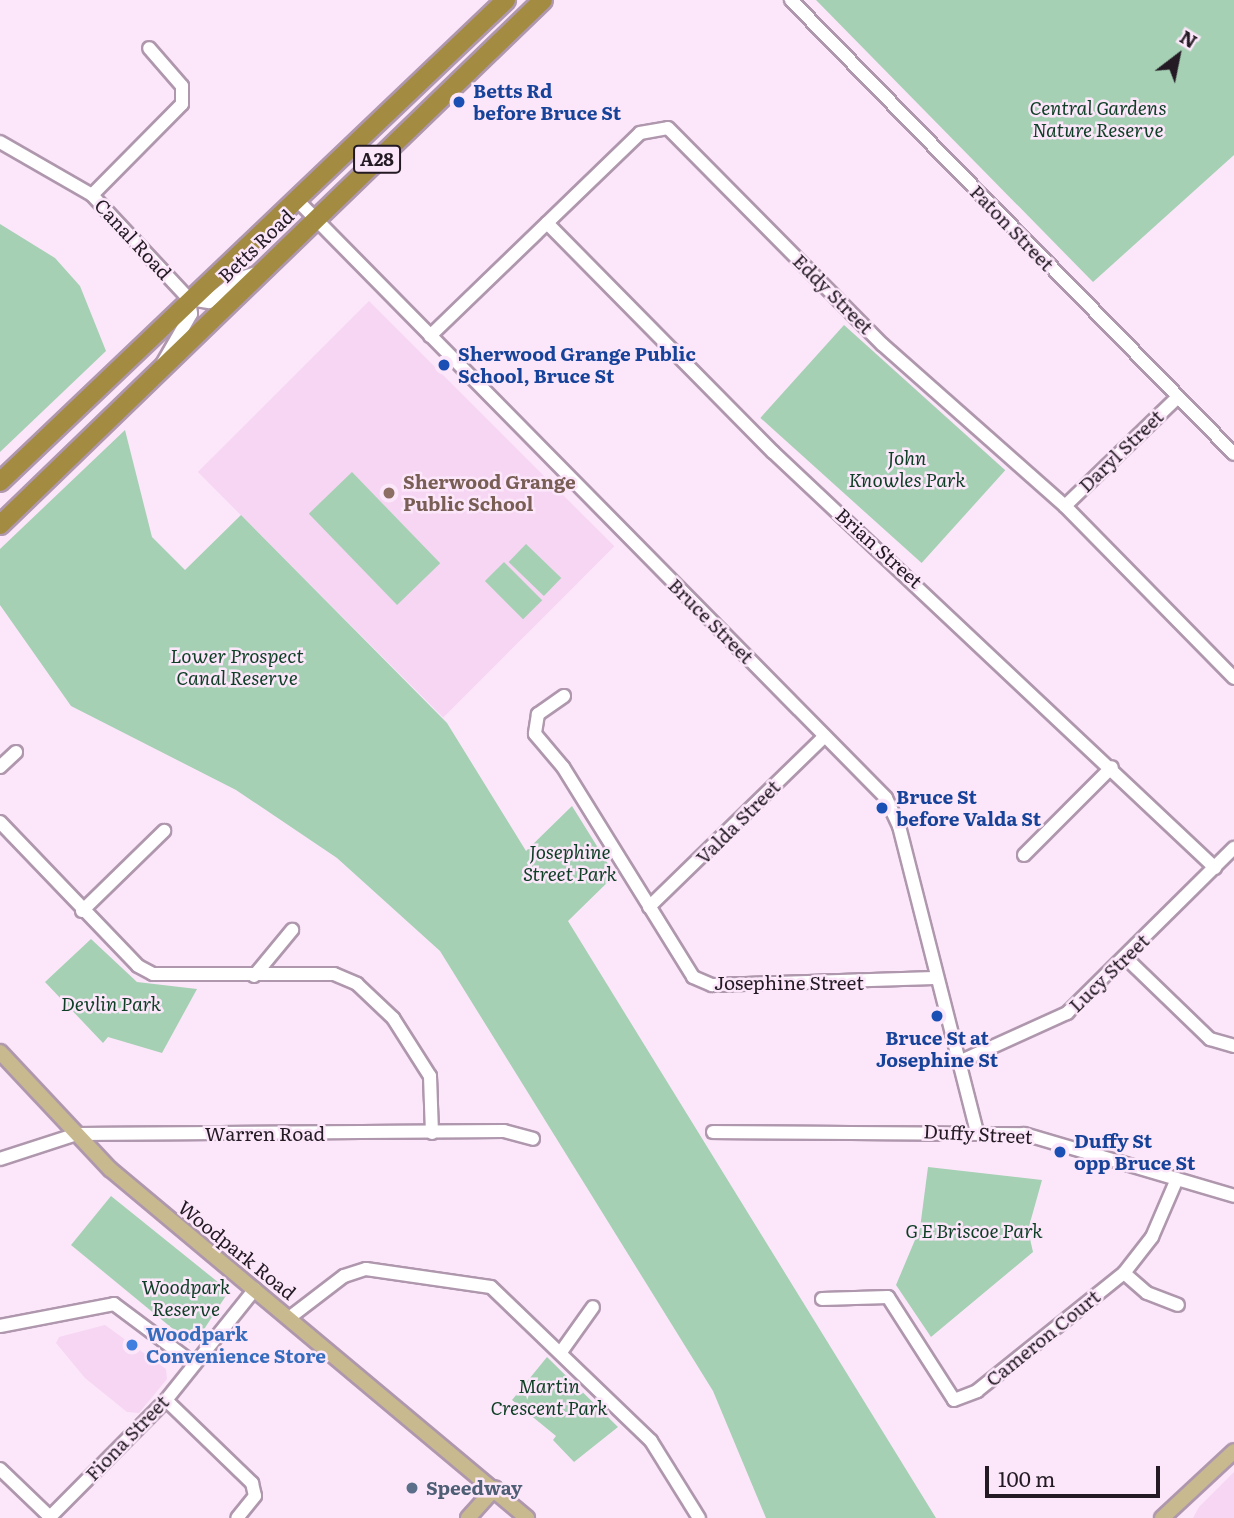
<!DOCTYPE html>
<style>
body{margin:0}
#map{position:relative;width:1234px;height:1518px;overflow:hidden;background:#fce7fa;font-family:Literata,serif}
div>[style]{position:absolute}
.built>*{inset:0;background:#f6d6f3;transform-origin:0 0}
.green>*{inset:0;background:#a5d0b4;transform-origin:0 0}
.roads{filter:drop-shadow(2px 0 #af97ad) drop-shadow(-2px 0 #af97ad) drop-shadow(0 2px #af97ad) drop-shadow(0 -2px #af97ad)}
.minor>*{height:12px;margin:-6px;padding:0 6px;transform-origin:6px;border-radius:6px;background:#fff}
.major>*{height:14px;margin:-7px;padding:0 7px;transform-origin:7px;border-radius:7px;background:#c8ba8e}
.highway>*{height:18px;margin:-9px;padding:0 9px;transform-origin:9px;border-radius:9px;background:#a38c42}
.dots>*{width:19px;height:19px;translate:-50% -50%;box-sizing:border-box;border:4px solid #fce7fa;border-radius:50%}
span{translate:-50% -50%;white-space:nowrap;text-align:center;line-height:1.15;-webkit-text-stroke:5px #fce7fa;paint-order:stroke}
.shield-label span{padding:2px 5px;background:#fce7fa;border:2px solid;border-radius:5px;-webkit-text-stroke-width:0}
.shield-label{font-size:18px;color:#231a23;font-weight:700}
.transit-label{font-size:19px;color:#164399;font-weight:700}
.left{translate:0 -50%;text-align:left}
.park-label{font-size:19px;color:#0e3e25;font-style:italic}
.street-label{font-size:19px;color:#231a23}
.education-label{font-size:19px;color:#785e54;font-weight:700}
.shop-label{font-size:19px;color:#366cbe;font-weight:700}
.service-label{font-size:19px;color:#4e5e75;font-weight:700}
.north{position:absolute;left:1143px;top:21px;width:70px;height:70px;-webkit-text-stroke:5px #fce7fa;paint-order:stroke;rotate:32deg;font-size:19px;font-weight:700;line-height:28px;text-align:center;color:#231a23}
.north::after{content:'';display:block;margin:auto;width:24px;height:32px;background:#231a23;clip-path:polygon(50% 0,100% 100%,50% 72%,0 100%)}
.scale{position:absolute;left:985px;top:1466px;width:175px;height:32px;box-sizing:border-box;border:4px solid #231a23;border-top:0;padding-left:9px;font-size:21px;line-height:24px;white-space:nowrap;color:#231a23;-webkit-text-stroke:5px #fce7fa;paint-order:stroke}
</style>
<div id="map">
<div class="built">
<i style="left:369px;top:301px;width:347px;height:242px;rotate:45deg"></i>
<i style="clip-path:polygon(105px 1325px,166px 1369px,167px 1379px,139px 1413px,127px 1412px,85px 1378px,56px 1343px,59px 1337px)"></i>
<i style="clip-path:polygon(1234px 1472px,1234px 1518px,1193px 1518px,1199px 1507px)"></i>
</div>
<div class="green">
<i style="clip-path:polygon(816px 0,1234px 0,1234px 155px,1093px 282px)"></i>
<i style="clip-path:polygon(0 224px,55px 258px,80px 286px,106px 351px,0 452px)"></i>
<i style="left:844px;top:325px;width:217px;height:125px;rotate:42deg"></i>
<i style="clip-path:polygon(125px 430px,152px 537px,185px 570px,241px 515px,447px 723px,526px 851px,572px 806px,615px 875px,568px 921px,936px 1518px,766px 1518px,713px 1391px,440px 951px,337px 858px,236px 790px,71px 706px,0 605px,0 549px)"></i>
<i style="left:352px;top:472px;width:127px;height:60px;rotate:46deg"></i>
<i style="left:526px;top:544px;width:49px;height:25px;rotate:44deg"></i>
<i style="left:504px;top:562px;width:54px;height:27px;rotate:45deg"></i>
<i style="clip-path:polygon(91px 939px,137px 982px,197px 989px,162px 1053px,108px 1037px,103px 1043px,45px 982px)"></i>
<i style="clip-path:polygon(928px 1167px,1042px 1180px,1028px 1230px,1033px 1252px,931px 1337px,896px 1285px,920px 1228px)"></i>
<i style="clip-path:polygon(111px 1196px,229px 1291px,197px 1340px,190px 1343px,71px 1245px)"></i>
<i style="clip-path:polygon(547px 1357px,618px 1427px,574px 1462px,553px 1440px,556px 1436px,512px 1400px)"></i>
</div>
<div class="roads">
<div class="minor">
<i style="left:791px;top:0;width:634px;rotate:45.7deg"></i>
<i style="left:0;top:142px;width:106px;rotate:29.9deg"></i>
<i style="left:92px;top:195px;width:142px;rotate:47deg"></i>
<i style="left:189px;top:299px;width:15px;rotate:82deg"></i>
<i style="left:191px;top:314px;width:60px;rotate:120deg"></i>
<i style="left:92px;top:195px;width:128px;rotate:-45.3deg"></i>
<i style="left:182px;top:104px;width:18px;rotate:-90deg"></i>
<i style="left:182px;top:86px;width:50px;rotate:-131deg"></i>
<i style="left:295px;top:198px;width:842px;rotate:45.43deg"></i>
<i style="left:886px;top:798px;width:31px;rotate:65deg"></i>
<i style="left:899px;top:826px;width:315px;rotate:75.7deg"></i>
<i style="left:547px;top:223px;width:322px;rotate:45.4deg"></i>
<i style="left:773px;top:452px;width:607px;rotate:43.26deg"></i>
<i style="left:189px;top:299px;width:20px;rotate:9deg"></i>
<i style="left:209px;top:302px;width:37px;rotate:-38deg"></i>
<i style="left:238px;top:279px;width:20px;rotate:-18deg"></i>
<i style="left:430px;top:336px;width:292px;rotate:-44deg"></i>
<i style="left:640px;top:133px;width:28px;rotate:-10deg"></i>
<i style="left:668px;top:128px;width:305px;rotate:45.3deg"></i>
<i style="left:883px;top:345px;width:243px;rotate:41.5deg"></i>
<i style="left:1065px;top:506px;width:241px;rotate:45.5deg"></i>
<i style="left:1065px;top:506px;width:157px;rotate:-44deg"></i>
<i style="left:564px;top:696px;width:32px;rotate:145deg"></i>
<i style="left:538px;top:714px;width:20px;rotate:99deg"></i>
<i style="left:535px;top:734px;width:43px;rotate:49.7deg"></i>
<i style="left:563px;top:767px;width:247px;rotate:58.2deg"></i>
<i style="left:693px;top:977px;width:21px;rotate:23deg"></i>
<i style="left:712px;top:985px;width:224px;rotate:-1.8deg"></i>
<i style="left:0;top:767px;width:22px;rotate:-43deg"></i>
<i style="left:0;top:822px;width:199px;rotate:46.2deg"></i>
<i style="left:138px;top:966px;width:17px;rotate:28deg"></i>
<i style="left:153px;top:974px;width:181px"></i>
<i style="left:334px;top:974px;width:25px;rotate:23deg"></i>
<i style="left:357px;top:984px;width:50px;rotate:43.4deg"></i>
<i style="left:393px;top:1018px;width:69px;rotate:57.5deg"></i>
<i style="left:430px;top:1076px;width:57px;rotate:88deg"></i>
<i style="left:1024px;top:855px;width:124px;rotate:-45deg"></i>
<i style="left:649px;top:907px;width:245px;rotate:-44.2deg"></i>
<i style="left:82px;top:911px;width:115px;rotate:-44.3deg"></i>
<i style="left:1126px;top:958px;width:117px;rotate:44deg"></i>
<i style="left:1210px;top:1039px;width:25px;rotate:16deg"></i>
<i style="left:254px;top:976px;width:60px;rotate:-50.4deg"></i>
<i style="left:959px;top:1062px;width:119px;rotate:-24.4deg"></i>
<i style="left:1067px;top:1013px;width:235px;rotate:-44.7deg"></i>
<i style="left:713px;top:1132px;width:311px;rotate:0.4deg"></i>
<i style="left:1024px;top:1134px;width:219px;rotate:16.4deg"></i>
<i style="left:0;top:1159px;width:81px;rotate:-18deg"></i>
<i style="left:77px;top:1134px;width:427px;rotate:-0.4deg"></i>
<i style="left:504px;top:1131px;width:30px;rotate:15deg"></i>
<i style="left:1124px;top:1273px;width:30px;rotate:41deg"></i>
<i style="left:1147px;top:1293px;width:33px;rotate:21deg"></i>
<i style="left:822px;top:1299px;width:66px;rotate:-1.7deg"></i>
<i style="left:888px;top:1297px;width:122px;rotate:57.3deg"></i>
<i style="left:954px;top:1400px;width:25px;rotate:-21deg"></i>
<i style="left:977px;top:1391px;width:189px;rotate:-38.8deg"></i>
<i style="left:1124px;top:1273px;width:46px;rotate:-52.1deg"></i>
<i style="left:1152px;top:1237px;width:63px;rotate:-66.7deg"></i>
<i style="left:289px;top:1318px;width:69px;rotate:-37.4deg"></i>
<i style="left:344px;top:1276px;width:23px;rotate:-18deg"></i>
<i style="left:366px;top:1269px;width:126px;rotate:8.2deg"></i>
<i style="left:491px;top:1287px;width:222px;rotate:43.9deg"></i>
<i style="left:651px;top:1441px;width:91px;rotate:58.1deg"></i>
<i style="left:0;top:1326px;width:116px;rotate:-10.9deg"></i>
<i style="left:114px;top:1304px;width:99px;rotate:36.8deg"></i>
<i style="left:561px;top:1352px;width:55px;rotate:-54.6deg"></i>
<i style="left:166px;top:1400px;width:120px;rotate:44deg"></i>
<i style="left:252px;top:1483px;width:13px;rotate:77deg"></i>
<i style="left:255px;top:1496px;width:28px;rotate:129deg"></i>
<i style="left:0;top:1469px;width:69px;rotate:43.8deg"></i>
<i style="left:49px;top:1518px;width:166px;rotate:-45.2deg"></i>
<i style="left:166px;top:1400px;width:142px;rotate:-51.3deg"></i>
</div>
<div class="major">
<i style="left:0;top:1052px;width:161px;rotate:46.8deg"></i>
<i style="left:110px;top:1169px;width:544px;rotate:39.93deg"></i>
<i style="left:468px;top:1518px;width:40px;rotate:-48deg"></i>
<i style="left:1162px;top:1518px;width:98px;rotate:-42.9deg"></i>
</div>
<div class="highway">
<i style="left:0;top:482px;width:699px;rotate:-43.61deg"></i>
<i style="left:0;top:525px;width:755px;rotate:-44.03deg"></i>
</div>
</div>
<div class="dots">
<i style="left:459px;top:102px;background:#1a4fb4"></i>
<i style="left:444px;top:365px;background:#1a4fb4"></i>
<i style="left:389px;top:493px;background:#8d6e63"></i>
<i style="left:882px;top:808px;background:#1a4fb4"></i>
<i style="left:937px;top:1016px;background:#1a4fb4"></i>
<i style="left:1060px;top:1152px;background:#1a4fb4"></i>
<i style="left:132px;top:1345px;background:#3f7fe0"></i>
<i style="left:412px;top:1488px;background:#5c6f8a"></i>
</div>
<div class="shield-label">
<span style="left:377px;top:159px">A28</span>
</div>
<div class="transit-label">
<span class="left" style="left:473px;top:102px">Betts Rd<br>before Bruce St</span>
<span class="left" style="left:458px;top:365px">Sherwood Grange Public<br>School, Bruce St</span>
<span class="left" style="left:896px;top:808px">Bruce St<br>before Valda St</span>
<span style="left:937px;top:1049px">Bruce St at<br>Josephine St</span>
<span class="left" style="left:1074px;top:1152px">Duffy St<br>opp Bruce St</span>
</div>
<div class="park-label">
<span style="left:1098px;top:119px">Central Gardens<br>Nature Reserve</span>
<span style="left:907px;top:469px">John<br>Knowles Park</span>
<span style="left:237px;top:667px">Lower Prospect<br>Canal Reserve</span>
<span style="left:570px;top:863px">Josephine<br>Street Park</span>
<span style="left:111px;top:1004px">Devlin Park</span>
<span style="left:974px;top:1231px">G E Briscoe Park</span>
<span style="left:186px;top:1298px">Woodpark<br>Reserve</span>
<span style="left:549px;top:1397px">Martin<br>Crescent Park</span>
</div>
<div class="street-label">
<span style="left:1012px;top:228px;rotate:46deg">Paton Street</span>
<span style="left:133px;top:239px;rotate:47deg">Canal Road</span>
<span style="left:256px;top:246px;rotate:-44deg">Betts Road</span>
<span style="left:833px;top:294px;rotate:45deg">Eddy Street</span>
<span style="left:1121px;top:451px;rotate:-44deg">Daryl Street</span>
<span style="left:879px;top:548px;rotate:42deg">Brian Street</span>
<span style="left:711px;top:621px;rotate:45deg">Bruce Street</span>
<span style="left:738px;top:822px;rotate:-45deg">Valda Street</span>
<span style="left:1109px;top:973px;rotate:-44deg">Lucy Street</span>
<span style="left:789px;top:983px">Josephine Street</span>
<span style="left:265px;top:1134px">Warren Road</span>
<span style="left:978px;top:1134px;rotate:3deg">Duffy Street</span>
<span style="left:237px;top:1250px;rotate:39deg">Woodpark Road</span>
<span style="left:1043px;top:1338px;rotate:-39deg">Cameron Court</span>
<span style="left:127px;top:1438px;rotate:-46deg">Fiona Street</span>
</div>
<div class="education-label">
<span class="left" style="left:403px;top:493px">Sherwood Grange<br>Public School</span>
</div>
<div class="shop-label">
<span class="left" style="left:146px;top:1345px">Woodpark<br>Convenience Store</span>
</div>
<div class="service-label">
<span class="left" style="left:426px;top:1488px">Speedway</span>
</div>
<div class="north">N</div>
<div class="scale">100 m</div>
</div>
